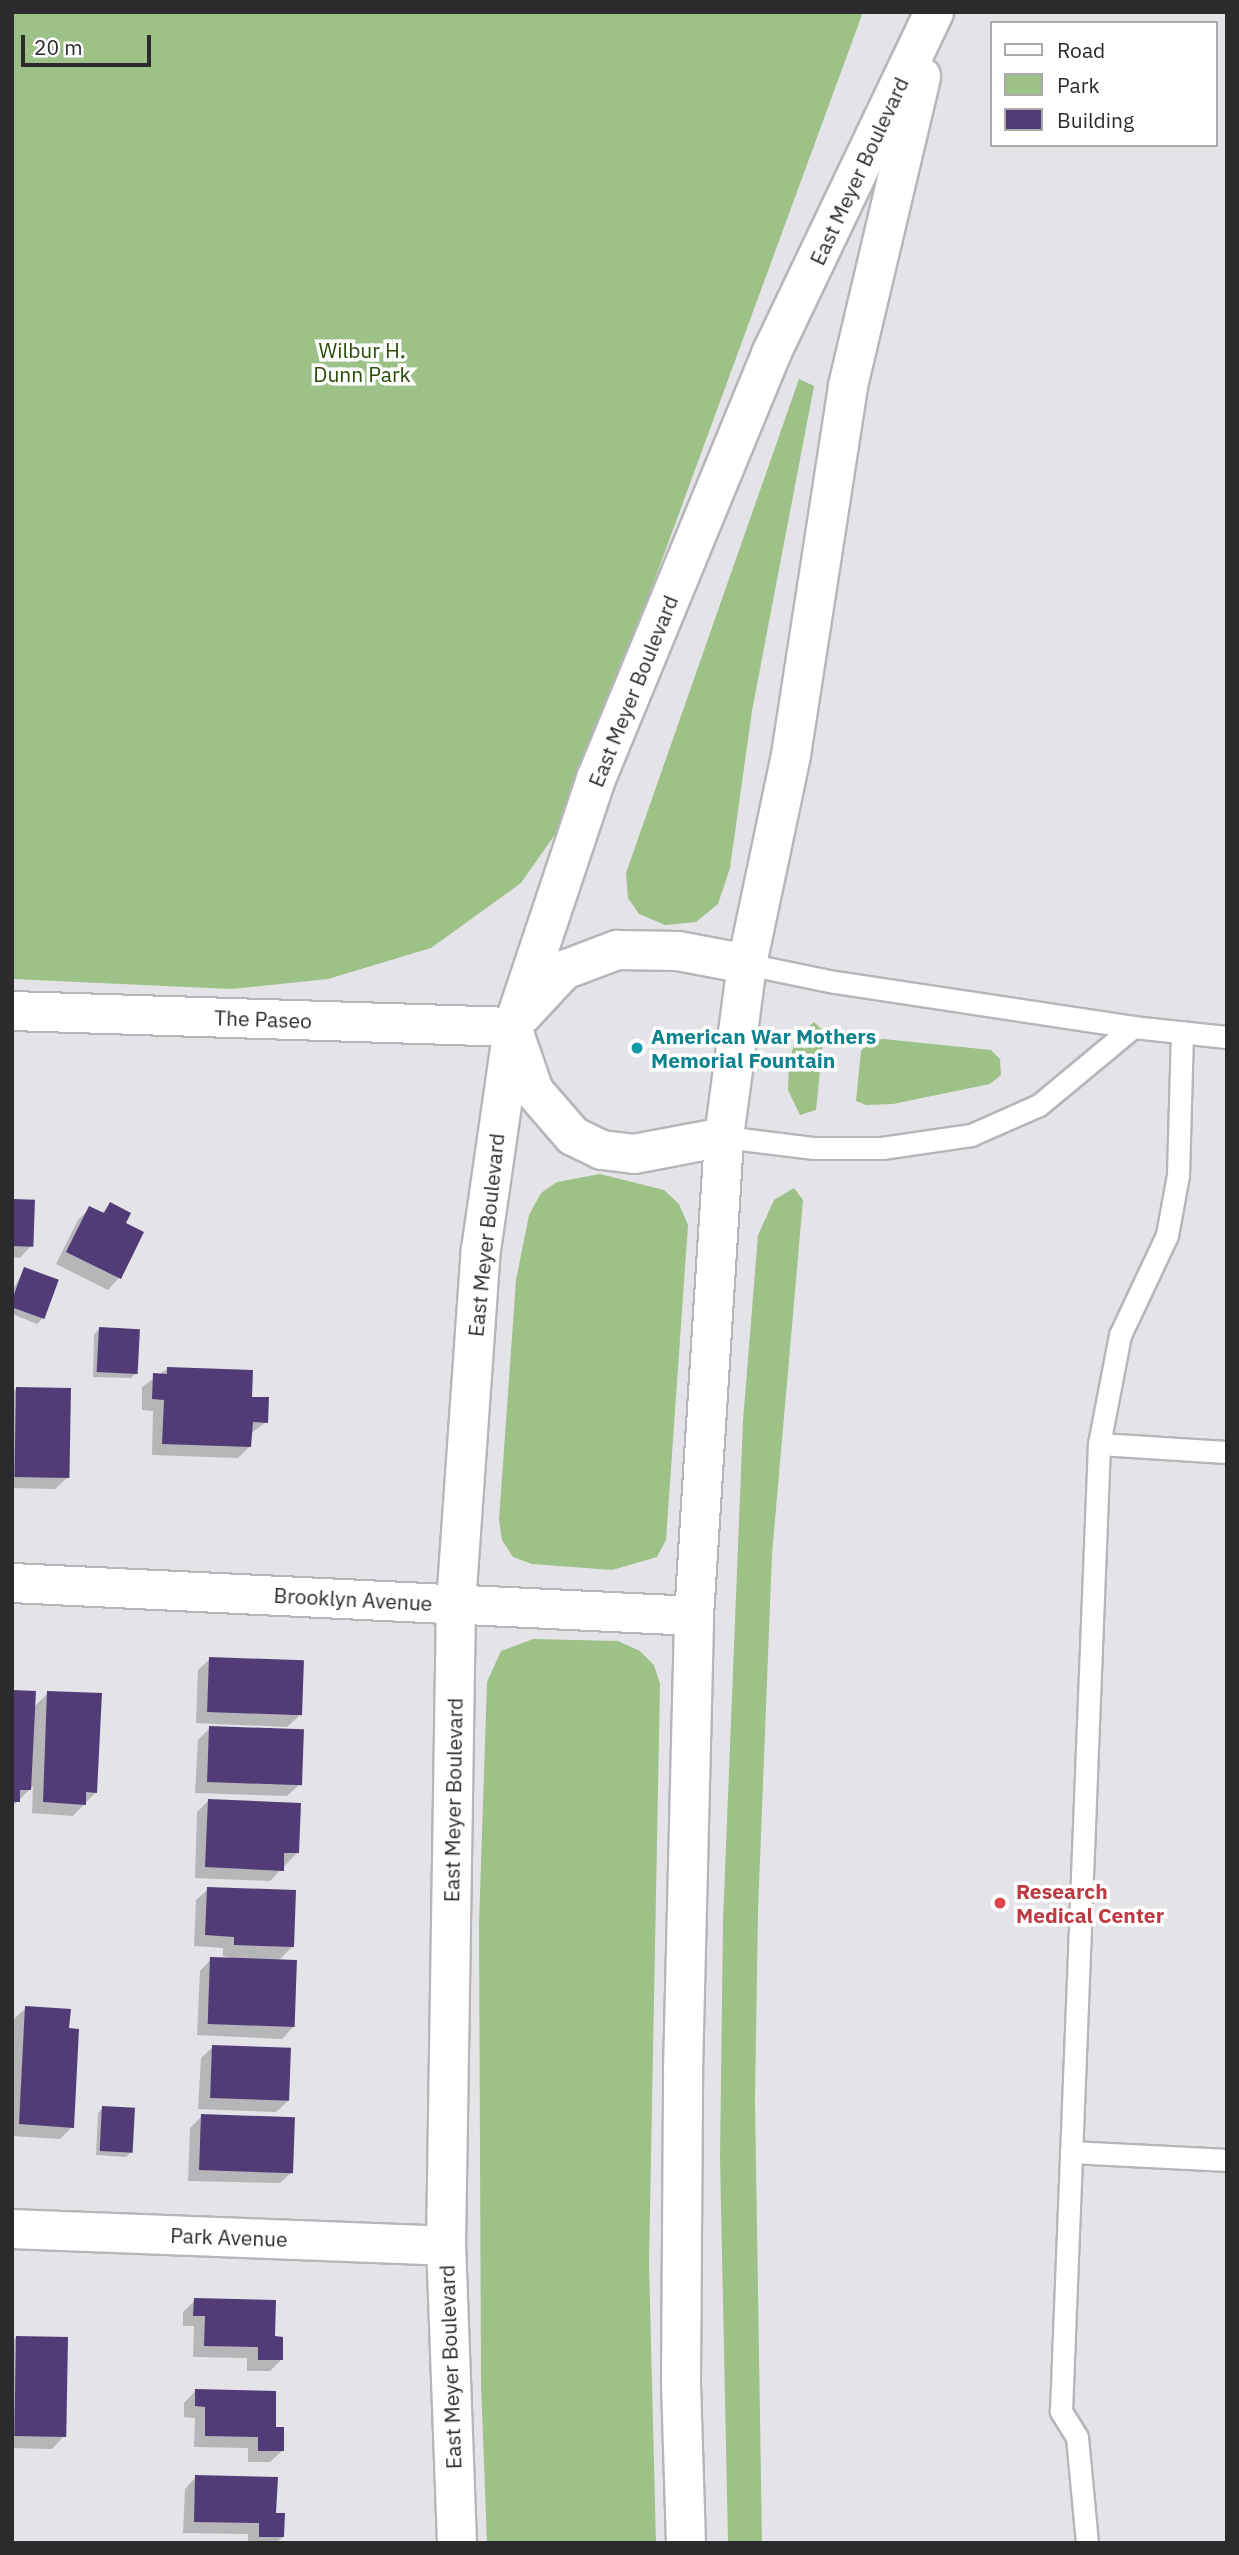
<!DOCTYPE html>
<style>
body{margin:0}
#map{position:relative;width:1239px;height:2555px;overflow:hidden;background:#e4e4e8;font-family:"IBM Plex Sans",sans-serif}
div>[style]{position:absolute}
.green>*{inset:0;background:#9dc187}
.shadow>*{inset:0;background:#0003}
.building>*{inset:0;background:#513c77;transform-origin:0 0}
.roads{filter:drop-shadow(2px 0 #b6b6ba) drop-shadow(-2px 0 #b6b6ba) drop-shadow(0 2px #b6b6ba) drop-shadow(0 -2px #b6b6ba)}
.service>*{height:21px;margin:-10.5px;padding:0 10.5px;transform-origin:10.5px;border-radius:10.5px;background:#fff}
.minor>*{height:38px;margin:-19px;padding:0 19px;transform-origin:19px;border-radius:19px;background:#fff}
.secondary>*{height:38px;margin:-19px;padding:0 19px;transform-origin:19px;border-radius:19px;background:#fff}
.dots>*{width:19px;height:19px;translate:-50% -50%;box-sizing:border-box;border:4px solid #fff;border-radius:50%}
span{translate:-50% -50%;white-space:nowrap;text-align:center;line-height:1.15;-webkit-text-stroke:7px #fff;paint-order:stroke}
.street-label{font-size:21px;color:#2b2b2d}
.park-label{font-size:21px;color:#294c07}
.culture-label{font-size:21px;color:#0d838f;font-weight:700}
.left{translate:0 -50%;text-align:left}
.health-label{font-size:21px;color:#be3a42;font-weight:700}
.frame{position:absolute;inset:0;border:14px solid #2b2b2d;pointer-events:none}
.legend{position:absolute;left:990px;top:21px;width:228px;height:126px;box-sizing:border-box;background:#fff;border:2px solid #aaaaab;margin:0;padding:9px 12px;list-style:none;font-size:21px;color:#2b2b2d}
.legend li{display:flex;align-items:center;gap:14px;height:35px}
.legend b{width:35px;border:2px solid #aaaaab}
.scale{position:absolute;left:21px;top:35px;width:130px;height:32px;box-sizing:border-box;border:4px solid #2b2b2d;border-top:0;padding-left:9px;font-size:21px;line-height:24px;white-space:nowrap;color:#2b2b2d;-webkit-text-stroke:5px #fff;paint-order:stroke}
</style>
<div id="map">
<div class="green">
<i style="clip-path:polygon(12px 12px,863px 12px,568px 816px,521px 883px,431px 948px,328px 979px,231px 989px,12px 979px)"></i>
<i style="clip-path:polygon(799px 379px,814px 386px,752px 711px,730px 868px,718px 904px,696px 922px,665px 925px,639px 914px,628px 898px,626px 873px)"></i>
<i style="clip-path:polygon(814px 1022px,824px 1032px,816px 1110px,800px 1115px,788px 1090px,789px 1060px,797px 1037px)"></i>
<i style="clip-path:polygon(884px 1039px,991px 1050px,1000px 1059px,1001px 1075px,990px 1084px,893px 1104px,866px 1105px,856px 1101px,861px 1051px,869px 1041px)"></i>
<i style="clip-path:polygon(600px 1174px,664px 1190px,679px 1204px,688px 1225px,666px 1540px,657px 1557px,612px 1570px,532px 1564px,513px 1557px,502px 1540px,499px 1520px,516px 1280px,529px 1215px,541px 1193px,557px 1182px)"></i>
<i style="clip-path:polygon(794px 1188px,803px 1200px,772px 1554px,758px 1911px,755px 2100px,762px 2543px,728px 2543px,720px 2158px,723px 1921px,743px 1421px,758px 1235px,774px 1200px)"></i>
<i style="clip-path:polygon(533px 1639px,618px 1641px,640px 1651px,654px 1665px,660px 1684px,649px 2263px,656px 2543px,487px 2543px,481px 2384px,479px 1924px,487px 1682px,501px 1651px)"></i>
</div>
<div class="shadow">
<i style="clip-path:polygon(12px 1201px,31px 1246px,20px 1258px,12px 1257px)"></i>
<i style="clip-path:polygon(111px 1204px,124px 1224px,119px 1278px,108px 1290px,56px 1264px,78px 1220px,90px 1208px,101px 1214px)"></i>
<i style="clip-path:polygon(24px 1269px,42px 1319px,37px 1324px,12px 1314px,12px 1292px)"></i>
<i style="clip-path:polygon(99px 1329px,136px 1373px,131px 1378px,93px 1377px,94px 1335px)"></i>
<i style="clip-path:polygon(167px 1369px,250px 1398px,266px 1422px,250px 1434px,250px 1446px,238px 1458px,152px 1455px,153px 1411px,142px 1410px,142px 1387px)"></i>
<i style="clip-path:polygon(17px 1388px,67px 1478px,55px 1489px,12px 1488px,12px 1393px)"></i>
<i style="clip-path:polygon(210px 1659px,299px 1716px,287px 1727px,196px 1723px,198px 1670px)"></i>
<i style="clip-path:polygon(12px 1691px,33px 1708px,48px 1693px,96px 1792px,73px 1816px,32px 1813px,33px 1786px,12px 1807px)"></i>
<i style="clip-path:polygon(210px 1728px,299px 1785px,287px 1796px,195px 1793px,198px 1740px)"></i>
<i style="clip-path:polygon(209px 1800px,297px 1853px,270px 1881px,195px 1878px,197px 1812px)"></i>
<i style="clip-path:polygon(208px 1889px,293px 1946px,278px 1961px,293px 2027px,282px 2039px,197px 2035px,200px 1971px,211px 1959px,238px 1960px,223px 1956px,223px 1948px,194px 1946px,196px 1900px)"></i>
<i style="clip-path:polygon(26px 2008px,67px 2030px,72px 2127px,60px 2139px,12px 2136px,14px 2019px)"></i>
<i style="clip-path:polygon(213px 2047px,288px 2101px,276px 2112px,198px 2109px,201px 2058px)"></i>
<i style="clip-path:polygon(103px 2108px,131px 2152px,126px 2157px,96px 2155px,98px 2113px)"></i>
<i style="clip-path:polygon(202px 2116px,292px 2172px,280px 2183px,188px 2181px,190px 2128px)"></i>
<i style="clip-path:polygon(195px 2300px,273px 2338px,281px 2360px,270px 2371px,247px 2371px,247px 2358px,193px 2357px,194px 2326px,183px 2326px,183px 2312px)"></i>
<i style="clip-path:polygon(16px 2337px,63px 2437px,52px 2449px,12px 2448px,12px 2342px)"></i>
<i style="clip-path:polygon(195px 2391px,274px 2429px,282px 2451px,270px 2462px,248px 2462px,248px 2448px,194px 2447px,195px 2418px,184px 2417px,184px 2403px)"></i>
<i style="clip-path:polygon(196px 2477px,275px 2515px,283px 2537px,276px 2543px,248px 2543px,248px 2534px,183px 2533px,185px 2489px)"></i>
</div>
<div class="building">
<i style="left:12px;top:1199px;width:23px;height:47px;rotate:2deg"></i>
<i style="clip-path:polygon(110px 1202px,131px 1213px,126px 1223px,144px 1232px,121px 1279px,66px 1252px,89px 1206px,104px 1213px)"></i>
<i style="left:24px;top:1267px;width:37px;height:42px;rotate:20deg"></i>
<i style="left:99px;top:1327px;width:41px;height:45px;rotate:3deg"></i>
<i style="clip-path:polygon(167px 1367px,253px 1370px,252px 1397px,269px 1397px,268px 1423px,253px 1422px,251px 1447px,162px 1444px,164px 1400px,152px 1399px,153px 1373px,167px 1374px)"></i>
<i style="left:16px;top:1387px;width:55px;height:90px;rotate:1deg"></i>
<i style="left:209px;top:1657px;width:95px;height:55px;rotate:2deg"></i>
<i style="clip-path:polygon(12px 1690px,36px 1691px,31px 1790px,20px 1790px,20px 1802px,12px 1802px)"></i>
<i style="clip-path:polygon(47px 1691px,102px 1693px,97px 1793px,86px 1792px,86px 1805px,43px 1802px)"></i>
<i style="left:209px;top:1726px;width:95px;height:56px;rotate:2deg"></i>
<i style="clip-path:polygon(208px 1799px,301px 1803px,299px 1853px,284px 1853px,284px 1871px,205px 1867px)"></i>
<i style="clip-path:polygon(207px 1887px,296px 1890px,294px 1947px,234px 1945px,234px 1937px,205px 1935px)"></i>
<i style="left:210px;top:1957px;width:87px;height:67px;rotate:2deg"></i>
<i style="clip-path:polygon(25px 2006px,71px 2009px,69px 2028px,79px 2029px,74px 2128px,19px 2124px)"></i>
<i style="left:212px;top:2045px;width:79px;height:53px;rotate:2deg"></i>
<i style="left:102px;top:2106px;width:33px;height:45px;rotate:3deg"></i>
<i style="left:201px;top:2114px;width:94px;height:56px;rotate:2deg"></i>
<i style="clip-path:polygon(194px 2298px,276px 2300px,275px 2336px,283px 2337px,283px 2360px,258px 2360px,258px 2347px,204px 2346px,205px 2316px,193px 2316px)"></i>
<i style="left:16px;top:2336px;width:52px;height:100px;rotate:1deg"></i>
<i style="clip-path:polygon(195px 2389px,276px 2391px,276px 2427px,284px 2427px,284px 2451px,258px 2451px,258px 2437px,205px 2436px,205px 2407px,195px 2406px)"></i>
<i style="clip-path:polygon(195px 2475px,278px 2477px,276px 2513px,285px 2513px,284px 2537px,259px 2537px,259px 2523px,194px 2522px)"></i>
</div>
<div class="roads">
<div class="service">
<i style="left:1133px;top:1027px;width:95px;rotate:6.1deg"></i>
<i style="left:724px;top:1137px;width:91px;rotate:7deg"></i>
<i style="left:814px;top:1148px;width:68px"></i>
<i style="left:882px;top:1148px;width:90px;rotate:-8.3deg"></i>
<i style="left:971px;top:1135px;width:74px;rotate:-23.8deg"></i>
<i style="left:1039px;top:1105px;width:122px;rotate:-39.7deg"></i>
<i style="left:1133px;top:1027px;width:302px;rotate:-171.4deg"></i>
<i style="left:834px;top:982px;width:89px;rotate:-168.3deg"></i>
<i style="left:1099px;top:1444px;width:128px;rotate:3.6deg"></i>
<i style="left:1071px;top:2152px;width:156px;rotate:2.9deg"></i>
<i style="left:1087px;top:2543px;width:106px;rotate:-95.4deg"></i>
<i style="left:1077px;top:2437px;width:31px;rotate:-122deg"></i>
<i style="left:1061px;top:2411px;width:968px;rotate:-87.75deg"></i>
<i style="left:1099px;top:1444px;width:111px;rotate:-79.1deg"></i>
<i style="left:1120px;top:1335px;width:110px;rotate:-64.8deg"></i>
<i style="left:1167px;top:1235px;width:61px;rotate:-79.6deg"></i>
<i style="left:1178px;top:1175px;width:143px;rotate:-88.4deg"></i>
</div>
<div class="minor">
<i style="left:12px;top:1583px;width:683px;rotate:2.77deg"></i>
<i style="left:12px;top:2229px;width:434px;rotate:2.2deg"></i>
</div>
<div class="secondary">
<i style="left:12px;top:1011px;width:501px;rotate:1.83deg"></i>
<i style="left:522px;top:1015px;width:62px;rotate:-47deg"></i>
<i style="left:564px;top:970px;width:57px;rotate:-20.7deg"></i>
<i style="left:617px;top:950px;width:61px;rotate:0.9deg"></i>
<i style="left:678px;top:951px;width:70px;rotate:10.7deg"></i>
<i style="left:514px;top:1033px;width:61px;rotate:71deg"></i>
<i style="left:534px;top:1091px;width:60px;rotate:49.1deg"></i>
<i style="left:573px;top:1136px;width:32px;rotate:26deg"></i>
<i style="left:602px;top:1150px;width:32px;rotate:7deg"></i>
<i style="left:634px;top:1154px;width:92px;rotate:-10.7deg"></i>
<i style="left:457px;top:2543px;width:297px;rotate:-92.1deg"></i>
<i style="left:446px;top:2246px;width:642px;rotate:-89.11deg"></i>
<i style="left:456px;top:1604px;width:355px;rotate:-86deg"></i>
<i style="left:481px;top:1250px;width:225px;rotate:-81.8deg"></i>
<i style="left:513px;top:1027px;width:262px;rotate:-71.5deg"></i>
<i style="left:596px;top:779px;width:460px;rotate:-67.6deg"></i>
<i style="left:771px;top:354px;width:379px;rotate:-64.5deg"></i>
<i style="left:686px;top:2543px;width:163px;rotate:-91.8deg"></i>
<i style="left:681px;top:2380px;width:309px;rotate:-89.6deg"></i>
<i style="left:683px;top:2071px;width:455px;rotate:-88.6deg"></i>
<i style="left:694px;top:1616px;width:480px;rotate:-86.4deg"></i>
<i style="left:724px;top:1137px;width:175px;rotate:-82.4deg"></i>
<i style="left:747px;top:964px;width:214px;rotate:-78.1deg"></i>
<i style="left:791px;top:755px;width:373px;rotate:-81.2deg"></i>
<i style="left:848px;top:386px;width:318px;rotate:-76.7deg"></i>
</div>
</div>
<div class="dots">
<i style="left:637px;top:1048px;background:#0f9aa8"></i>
<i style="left:1000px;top:1903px;background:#e0444e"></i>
</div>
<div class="street-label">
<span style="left:859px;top:171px;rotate:-65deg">East Meyer Boulevard</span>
<span style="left:633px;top:691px;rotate:-68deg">East Meyer Boulevard</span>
<span style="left:263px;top:1019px;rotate:2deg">The Paseo</span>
<span style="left:486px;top:1235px;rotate:-84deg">East Meyer Boulevard</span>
<span style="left:353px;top:1599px;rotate:3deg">Brooklyn Avenue</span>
<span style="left:453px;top:1800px;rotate:-89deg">East Meyer Boulevard</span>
<span style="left:229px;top:2237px;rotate:2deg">Park Avenue</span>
<span style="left:450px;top:2367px;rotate:-92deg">East Meyer Boulevard</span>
</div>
<div class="park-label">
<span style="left:362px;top:362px">Wilbur H.<br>Dunn Park</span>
</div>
<div class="culture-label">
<span class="left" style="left:651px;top:1048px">American War Mothers<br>Memorial Fountain</span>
</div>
<div class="health-label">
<span class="left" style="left:1016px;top:1903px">Research<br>Medical Center</span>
</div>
<div class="frame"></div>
<ul class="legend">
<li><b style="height:9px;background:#fff"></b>Road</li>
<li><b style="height:19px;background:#9dc187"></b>Park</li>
<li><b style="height:19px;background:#513c77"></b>Building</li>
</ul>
<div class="scale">20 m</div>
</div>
